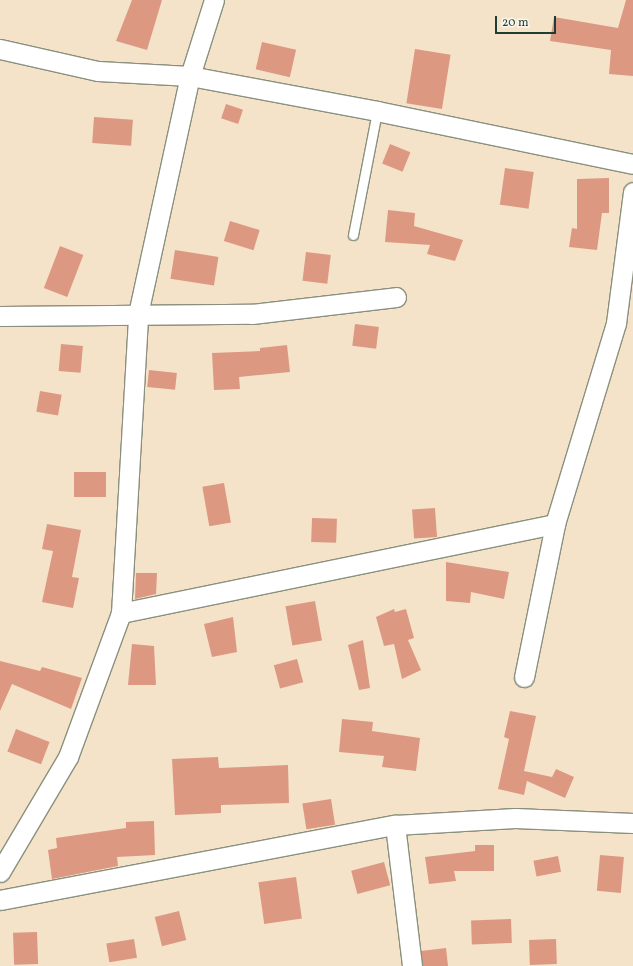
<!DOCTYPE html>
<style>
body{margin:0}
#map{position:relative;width:633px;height:966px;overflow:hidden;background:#f4e3c9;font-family:Vollkorn,serif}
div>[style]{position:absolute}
.building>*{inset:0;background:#dd9882;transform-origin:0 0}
.roads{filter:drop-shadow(1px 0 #8a907e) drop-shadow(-1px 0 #8a907e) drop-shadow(0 1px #8a907e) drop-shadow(0 -1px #8a907e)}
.lane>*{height:9px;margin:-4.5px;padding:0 4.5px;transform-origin:4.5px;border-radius:4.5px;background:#fff}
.street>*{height:19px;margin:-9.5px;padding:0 9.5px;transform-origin:9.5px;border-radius:9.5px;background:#fff}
span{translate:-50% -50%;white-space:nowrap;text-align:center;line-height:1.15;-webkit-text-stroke:3px #fbf7ec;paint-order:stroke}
.scale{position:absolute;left:495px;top:16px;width:61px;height:18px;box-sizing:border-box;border:2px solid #1f3d34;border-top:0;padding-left:5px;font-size:12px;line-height:14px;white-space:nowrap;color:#1f3d34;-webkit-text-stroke:3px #fbf7ec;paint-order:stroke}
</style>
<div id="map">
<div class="building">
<i style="clip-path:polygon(132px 0,162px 0,147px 50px,116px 41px)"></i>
<i style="clip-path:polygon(626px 0,633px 0,633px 76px,609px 74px,611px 50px,550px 41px,554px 17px,618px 28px)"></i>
<i style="left:262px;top:42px;width:35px;height:28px;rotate:13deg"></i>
<i style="left:415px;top:49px;width:36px;height:55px;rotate:9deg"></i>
<i style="left:226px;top:104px;width:18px;height:15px;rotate:19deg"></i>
<i style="left:94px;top:117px;width:39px;height:26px;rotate:4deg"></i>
<i style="left:390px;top:144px;width:22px;height:21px;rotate:22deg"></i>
<i style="left:505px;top:168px;width:29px;height:37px;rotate:8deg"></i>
<i style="clip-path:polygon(609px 178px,609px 213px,602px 213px,597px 250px,569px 247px,572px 228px,577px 229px,577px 179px)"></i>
<i style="clip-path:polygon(388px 210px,415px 213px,414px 226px,463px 240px,455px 261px,427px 254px,430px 245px,385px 242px)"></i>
<i style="left:230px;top:221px;width:31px;height:21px;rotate:17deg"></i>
<i style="left:60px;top:246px;width:25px;height:45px;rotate:21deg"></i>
<i style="left:175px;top:250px;width:44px;height:29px;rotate:9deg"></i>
<i style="left:306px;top:252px;width:25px;height:29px;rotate:7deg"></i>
<i style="left:355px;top:324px;width:24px;height:22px;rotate:7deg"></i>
<i style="left:61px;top:344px;width:22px;height:27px;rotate:5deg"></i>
<i style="clip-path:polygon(287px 345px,290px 372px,239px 377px,240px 389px,214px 390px,212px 353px,260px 351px,260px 348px)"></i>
<i style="left:149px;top:370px;width:28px;height:17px;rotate:6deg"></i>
<i style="left:40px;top:391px;width:22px;height:21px;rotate:10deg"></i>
<i style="left:74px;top:472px;width:32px;height:25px"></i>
<i style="left:224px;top:483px;width:40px;height:22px;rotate:80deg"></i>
<i style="left:435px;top:508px;width:29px;height:23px;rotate:86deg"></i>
<i style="left:312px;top:518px;width:25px;height:24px;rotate:2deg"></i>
<i style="clip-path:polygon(47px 524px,81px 530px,72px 577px,79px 578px,73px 608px,42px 602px,53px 551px,42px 549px)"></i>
<i style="clip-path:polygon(446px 562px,509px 572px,504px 599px,471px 592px,470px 603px,446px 601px)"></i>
<i style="clip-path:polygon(136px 573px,157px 573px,156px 594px,135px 599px)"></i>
<i style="left:315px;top:601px;width:40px;height:30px;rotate:80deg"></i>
<i style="clip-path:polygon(394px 609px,395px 612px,406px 609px,414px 638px,408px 640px,421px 670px,402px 679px,394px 644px,384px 646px,376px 617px)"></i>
<i style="clip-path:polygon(233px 617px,237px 652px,212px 657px,204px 624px)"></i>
<i style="clip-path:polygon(363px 640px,370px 688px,359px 690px,348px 645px)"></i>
<i style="clip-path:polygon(132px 644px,154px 646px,156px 685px,128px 685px)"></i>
<i style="left:297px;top:659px;width:24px;height:24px;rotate:75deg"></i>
<i style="clip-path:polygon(0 661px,40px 671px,42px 667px,82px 678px,71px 709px,12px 684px,0 711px)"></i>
<i style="clip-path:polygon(510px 711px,536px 716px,524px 771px,552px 777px,556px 769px,574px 777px,565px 798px,527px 781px,524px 795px,498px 789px,509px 739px,504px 737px)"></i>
<i style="clip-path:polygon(342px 719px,373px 722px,372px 731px,420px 738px,416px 771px,382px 767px,384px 756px,339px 752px)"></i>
<i style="left:16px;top:729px;width:36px;height:24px;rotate:21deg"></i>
<i style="clip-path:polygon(218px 757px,219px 768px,288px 765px,289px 803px,221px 805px,221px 813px,175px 815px,172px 759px)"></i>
<i style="left:331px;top:799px;width:26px;height:29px;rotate:81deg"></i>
<i style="clip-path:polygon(154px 821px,155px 855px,117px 857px,118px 866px,52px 879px,48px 850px,57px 848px,56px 838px,126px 828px,126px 822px)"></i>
<i style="clip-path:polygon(475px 845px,494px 845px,494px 871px,454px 871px,456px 881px,429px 884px,425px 857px,475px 851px)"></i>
<i style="left:600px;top:855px;width:24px;height:36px;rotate:5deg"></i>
<i style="left:558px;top:856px;width:16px;height:25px;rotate:79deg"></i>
<i style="left:384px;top:862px;width:24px;height:34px;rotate:75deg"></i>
<i style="left:296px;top:877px;width:42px;height:38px;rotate:82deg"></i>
<i style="left:179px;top:911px;width:30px;height:25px;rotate:76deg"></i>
<i style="left:511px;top:919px;width:24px;height:40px;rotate:88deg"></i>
<i style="left:37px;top:932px;width:32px;height:24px;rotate:88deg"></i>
<i style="left:134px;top:939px;width:19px;height:28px;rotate:81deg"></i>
<i style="left:556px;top:939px;width:25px;height:27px;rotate:88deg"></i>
<i style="clip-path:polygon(446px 948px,448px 966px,423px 966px,421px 951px)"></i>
</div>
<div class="roads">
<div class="lane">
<i style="left:353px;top:235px;width:126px;rotate:-79deg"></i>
</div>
<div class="street">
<i style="left:0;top:49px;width:100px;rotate:12.7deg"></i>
<i style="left:98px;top:71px;width:92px;rotate:3.1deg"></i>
<i style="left:190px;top:76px;width:190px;rotate:10.6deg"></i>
<i style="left:377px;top:111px;width:261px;rotate:11.7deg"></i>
<i style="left:0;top:316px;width:252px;rotate:-0.5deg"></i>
<i style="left:252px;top:314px;width:145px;rotate:-6.7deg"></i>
<i style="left:121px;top:613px;width:443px;rotate:-11.6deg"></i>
<i style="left:524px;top:677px;width:156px;rotate:-78.5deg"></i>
<i style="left:555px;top:524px;width:210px;rotate:-73.1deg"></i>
<i style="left:616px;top:323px;width:132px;rotate:-82.6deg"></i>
<i style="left:395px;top:825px;width:142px;rotate:83.1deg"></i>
<i style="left:0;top:872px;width:134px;rotate:-59.4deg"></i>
<i style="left:68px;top:757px;width:153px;rotate:-69.8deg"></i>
<i style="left:121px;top:613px;width:299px;rotate:-86.7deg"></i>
<i style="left:138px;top:314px;width:244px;rotate:-77.7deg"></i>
<i style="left:190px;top:76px;width:80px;rotate:-72.5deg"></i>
<i style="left:0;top:900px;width:402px;rotate:-10.8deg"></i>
<i style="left:395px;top:825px;width:120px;rotate:-3.3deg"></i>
<i style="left:515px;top:818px;width:118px;rotate:2.4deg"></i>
</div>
</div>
<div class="scale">20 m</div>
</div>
